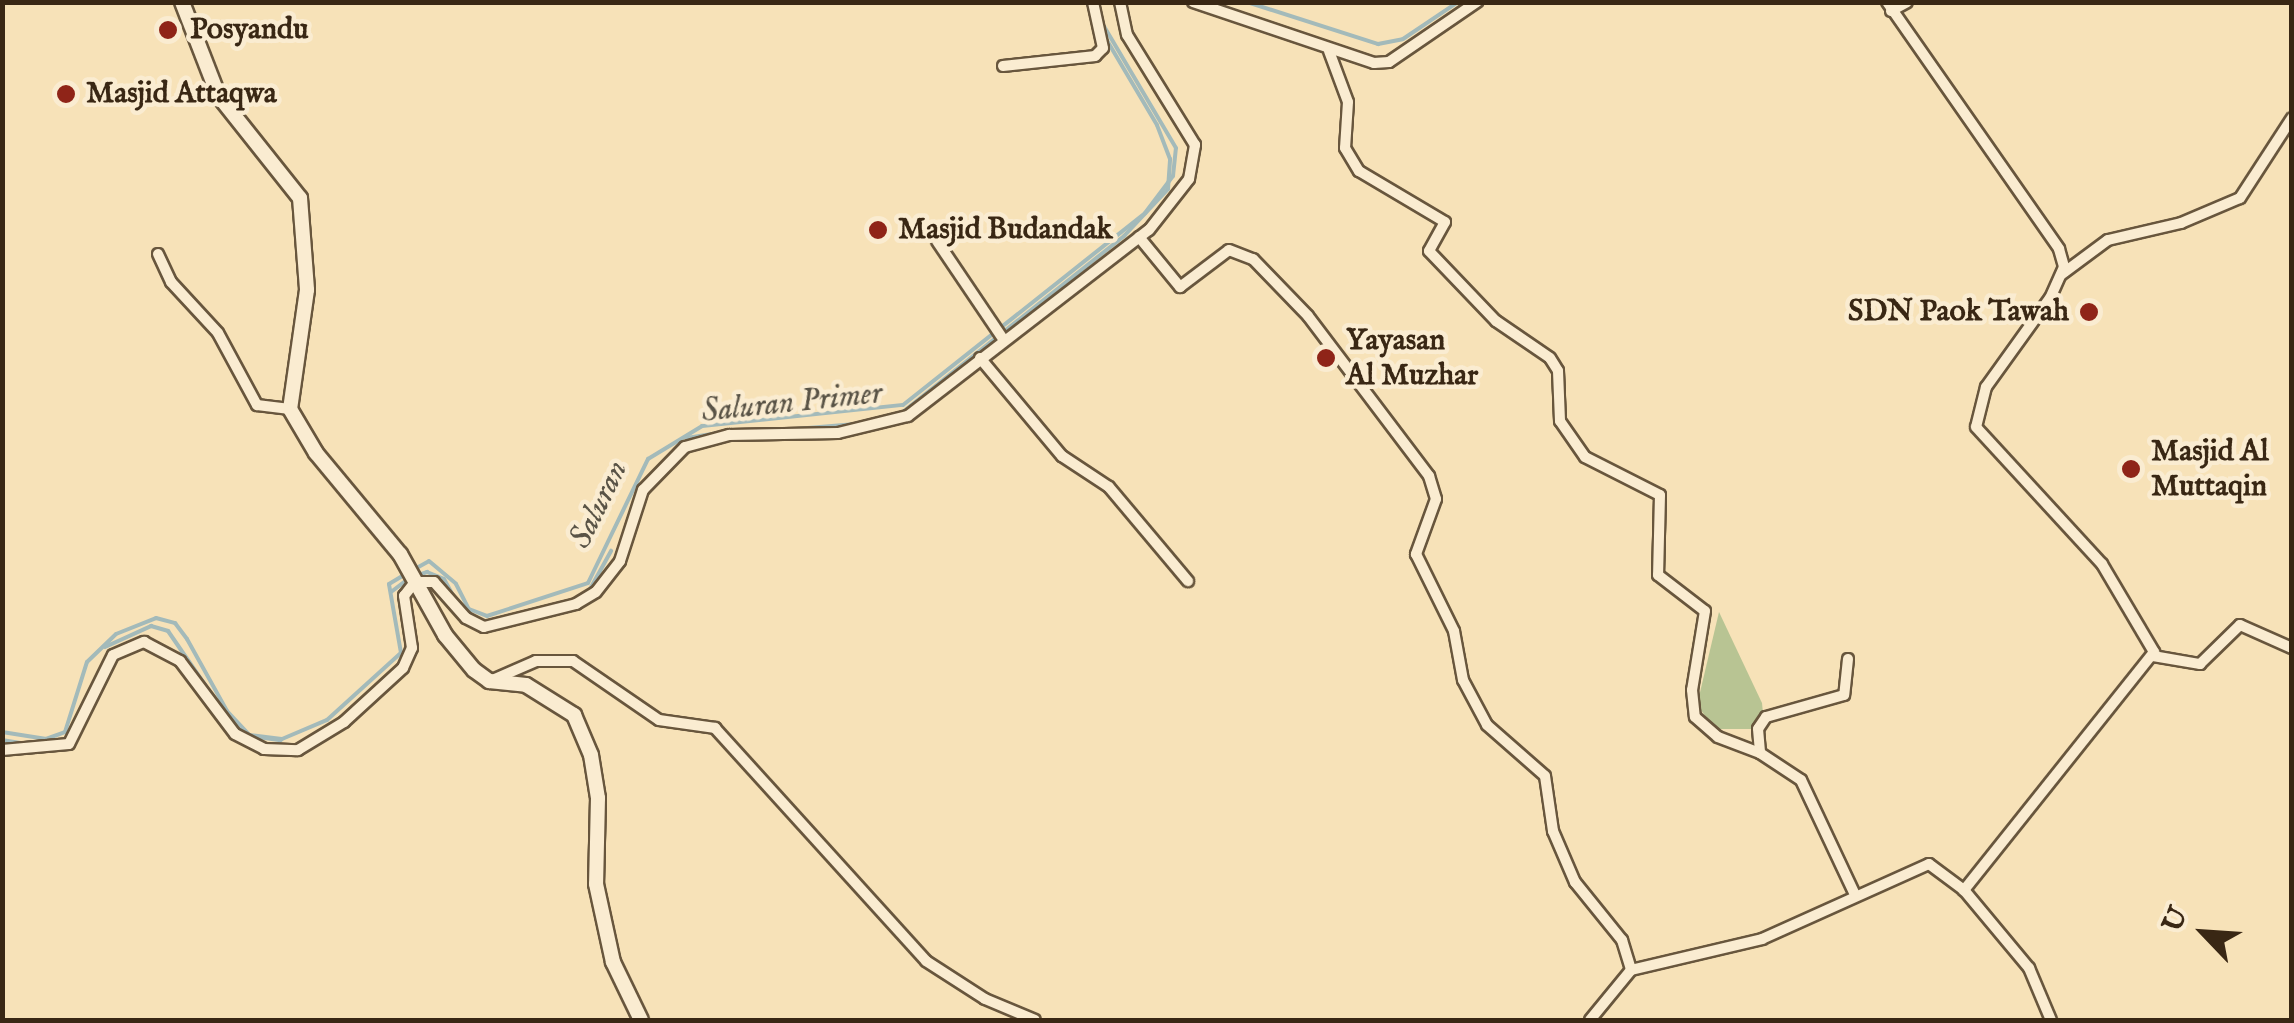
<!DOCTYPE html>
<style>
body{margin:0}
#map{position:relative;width:2294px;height:1023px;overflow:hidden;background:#f7e2b8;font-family:"IM FELL English",serif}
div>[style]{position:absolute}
.green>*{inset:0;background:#b8c493}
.stream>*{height:4px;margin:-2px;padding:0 2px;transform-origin:2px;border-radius:2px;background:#a3baba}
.roads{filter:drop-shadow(2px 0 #68563d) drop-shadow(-2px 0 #68563d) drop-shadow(0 2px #68563d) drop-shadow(0 -2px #68563d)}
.street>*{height:10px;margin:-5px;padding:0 5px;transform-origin:5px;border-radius:5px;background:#faecd1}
.secondary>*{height:14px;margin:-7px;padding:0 7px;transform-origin:7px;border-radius:7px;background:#faecd1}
.dots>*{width:28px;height:28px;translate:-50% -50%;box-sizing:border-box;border:5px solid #faecd1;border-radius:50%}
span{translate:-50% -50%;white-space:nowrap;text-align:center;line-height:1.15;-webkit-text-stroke:9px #faecd1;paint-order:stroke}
.poi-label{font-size:30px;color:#392714;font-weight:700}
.left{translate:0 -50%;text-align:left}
.right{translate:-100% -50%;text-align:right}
.water-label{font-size:32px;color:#595346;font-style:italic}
.frame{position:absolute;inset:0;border:5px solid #392714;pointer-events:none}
.north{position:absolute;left:2154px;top:883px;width:100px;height:100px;-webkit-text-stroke:8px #faecd1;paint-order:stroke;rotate:295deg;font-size:28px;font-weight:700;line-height:40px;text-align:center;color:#392714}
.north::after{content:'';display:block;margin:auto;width:35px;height:45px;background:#392714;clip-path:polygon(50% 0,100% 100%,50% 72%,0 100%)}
</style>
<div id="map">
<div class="green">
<i style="clip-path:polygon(1719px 612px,1762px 703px,1764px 723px,1755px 729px,1715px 729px,1697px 705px)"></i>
</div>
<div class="stream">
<i style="left:1247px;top:2px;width:138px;rotate:17.8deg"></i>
<i style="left:1378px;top:44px;width:25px;rotate:-11deg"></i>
<i style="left:1403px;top:39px;width:66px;rotate:-33.9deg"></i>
<i style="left:899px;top:415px;width:288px;rotate:-38.5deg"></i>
<i style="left:1124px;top:236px;width:64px;rotate:-46.9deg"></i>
<i style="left:1168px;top:189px;width:30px;rotate:-86deg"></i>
<i style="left:1170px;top:159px;width:36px;rotate:-111deg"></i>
<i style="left:1157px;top:125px;width:102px;rotate:-120.6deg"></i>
<i style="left:796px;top:429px;width:60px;rotate:-4.8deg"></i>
<i style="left:736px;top:430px;width:36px"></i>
<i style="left:687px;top:438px;width:30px;rotate:-9deg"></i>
<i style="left:413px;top:570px;width:18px;rotate:-29deg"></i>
<i style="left:429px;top:561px;width:35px;rotate:40deg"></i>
<i style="left:456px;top:584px;width:28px;rotate:63deg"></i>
<i style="left:469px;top:609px;width:19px;rotate:21deg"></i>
<i style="left:487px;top:616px;width:106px;rotate:-18.1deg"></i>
<i style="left:588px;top:583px;width:138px;rotate:-64.2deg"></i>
<i style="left:648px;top:459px;width:63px;rotate:-31.4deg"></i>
<i style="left:702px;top:426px;width:202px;rotate:-6deg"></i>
<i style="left:903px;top:405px;width:309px;rotate:-38.4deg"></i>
<i style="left:1145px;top:213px;width:46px;rotate:-52.9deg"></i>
<i style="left:1173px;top:176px;width:28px;rotate:-84deg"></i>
<i style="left:1176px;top:148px;width:145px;rotate:-120.6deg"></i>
<i style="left:416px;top:576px;width:12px;rotate:-20deg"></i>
<i style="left:427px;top:572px;width:18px;rotate:22deg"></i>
<i style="left:444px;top:579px;width:21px;rotate:61deg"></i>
<i style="left:589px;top:591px;width:46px;rotate:-61.2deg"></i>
<i style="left:391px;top:592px;width:20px;rotate:-37deg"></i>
<i style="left:105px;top:647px;width:51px;rotate:-24.5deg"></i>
<i style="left:151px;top:626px;width:18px;rotate:16deg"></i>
<i style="left:168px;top:631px;width:81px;rotate:55.5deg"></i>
<i style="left:2px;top:732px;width:45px;rotate:9deg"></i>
<i style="left:46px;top:739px;width:20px;rotate:-20deg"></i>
<i style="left:65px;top:732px;width:73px;rotate:-72.6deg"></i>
<i style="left:87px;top:662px;width:40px;rotate:-44deg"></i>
<i style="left:116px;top:634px;width:43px;rotate:-21.8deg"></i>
<i style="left:156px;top:618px;width:20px;rotate:15deg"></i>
<i style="left:175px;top:623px;width:20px;rotate:53deg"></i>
<i style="left:187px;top:639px;width:82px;rotate:60.9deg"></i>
<i style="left:227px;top:711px;width:33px;rotate:47deg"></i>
<i style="left:249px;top:735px;width:33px;rotate:7deg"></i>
<i style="left:282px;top:739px;width:49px;rotate:-22.9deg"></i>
<i style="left:327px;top:720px;width:100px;rotate:-42.2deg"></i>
<i style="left:401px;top:653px;width:70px;rotate:-99.9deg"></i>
<i style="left:389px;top:584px;width:17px;rotate:-31deg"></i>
<i style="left:251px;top:736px;width:30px;rotate:8deg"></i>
<i style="left:2px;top:740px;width:20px;rotate:9deg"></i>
</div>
<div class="roads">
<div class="street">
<i style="left:1193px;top:2px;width:191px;rotate:18.6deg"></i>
<i style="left:1374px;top:63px;width:15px;rotate:-4deg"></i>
<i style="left:1389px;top:62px;width:107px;rotate:-34.3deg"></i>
<i style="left:1887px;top:2px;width:301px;rotate:55.1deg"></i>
<i style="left:2059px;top:249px;width:19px;rotate:74deg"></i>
<i style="left:2064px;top:267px;width:34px;rotate:114deg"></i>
<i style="left:2050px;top:298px;width:110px;rotate:125.7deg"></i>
<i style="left:1986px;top:387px;width:41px;rotate:104deg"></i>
<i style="left:1976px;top:427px;width:186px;rotate:47.4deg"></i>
<i style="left:2102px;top:564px;width:102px;rotate:59.4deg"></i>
<i style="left:2154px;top:652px;width:305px;rotate:128.6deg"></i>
<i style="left:1891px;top:11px;width:18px;rotate:-29deg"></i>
<i style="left:1329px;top:51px;width:54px;rotate:69.6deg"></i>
<i style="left:1348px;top:102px;width:46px;rotate:93.7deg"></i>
<i style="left:1345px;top:148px;width:27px;rotate:59deg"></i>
<i style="left:1359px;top:171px;width:100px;rotate:30.7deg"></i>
<i style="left:1445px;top:222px;width:33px;rotate:119deg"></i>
<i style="left:1429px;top:251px;width:97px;rotate:46.3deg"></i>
<i style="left:1496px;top:321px;width:65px;rotate:34.4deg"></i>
<i style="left:1550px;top:358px;width:15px;rotate:58deg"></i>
<i style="left:1558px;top:371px;width:50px;rotate:87.7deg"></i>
<i style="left:1560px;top:421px;width:44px;rotate:55.2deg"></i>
<i style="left:1585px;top:457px;width:84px;rotate:26.9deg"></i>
<i style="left:1660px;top:495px;width:80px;rotate:91.4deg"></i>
<i style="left:1658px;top:575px;width:59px;rotate:37.5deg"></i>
<i style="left:1705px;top:611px;width:80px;rotate:99.3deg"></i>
<i style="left:1692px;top:690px;width:27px;rotate:84deg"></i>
<i style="left:1695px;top:717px;width:30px;rotate:41deg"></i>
<i style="left:1718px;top:737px;width:45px;rotate:20.9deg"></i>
<i style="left:1003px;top:66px;width:93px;rotate:-6.2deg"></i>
<i style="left:1095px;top:56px;width:11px;rotate:-45deg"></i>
<i style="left:1103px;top:48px;width:47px;rotate:-102.3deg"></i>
<i style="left:1139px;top:237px;width:65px;rotate:50.6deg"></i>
<i style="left:1180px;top:287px;width:61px;rotate:-37.1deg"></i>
<i style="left:1229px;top:250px;width:26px;rotate:21deg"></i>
<i style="left:1253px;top:259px;width:79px;rotate:46deg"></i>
<i style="left:1308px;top:316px;width:201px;rotate:52.9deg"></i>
<i style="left:1429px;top:476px;width:24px;rotate:73deg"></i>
<i style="left:1436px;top:499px;width:59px;rotate:110deg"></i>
<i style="left:1416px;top:554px;width:86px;rotate:63.7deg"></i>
<i style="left:1454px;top:631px;width:50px;rotate:79.6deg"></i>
<i style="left:1463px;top:680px;width:51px;rotate:61.9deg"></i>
<i style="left:1487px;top:725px;width:77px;rotate:41.3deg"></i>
<i style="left:1545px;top:776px;width:56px;rotate:81.7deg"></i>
<i style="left:1553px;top:831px;width:56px;rotate:66.7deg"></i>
<i style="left:1575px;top:882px;width:75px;rotate:51deg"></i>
<i style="left:1622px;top:940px;width:31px;rotate:73deg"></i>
<i style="left:937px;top:241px;width:118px;rotate:56deg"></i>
<i style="left:158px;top:254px;width:31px;rotate:65deg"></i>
<i style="left:171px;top:282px;width:69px;rotate:47.3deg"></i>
<i style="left:218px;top:333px;width:82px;rotate:61.6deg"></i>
<i style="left:257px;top:405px;width:33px;rotate:7deg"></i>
<i style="left:2062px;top:274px;width:57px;rotate:-36.5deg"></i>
<i style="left:2108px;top:240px;width:75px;rotate:-13.1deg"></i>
<i style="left:2181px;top:223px;width:64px;rotate:-23deg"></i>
<i style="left:2240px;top:198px;width:95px;rotate:-57deg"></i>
<i style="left:980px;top:358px;width:128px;rotate:50.1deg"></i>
<i style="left:1062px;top:456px;width:56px;rotate:33.4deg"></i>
<i style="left:1109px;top:487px;width:123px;rotate:50deg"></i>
<i style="left:2153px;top:656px;width:48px;rotate:9.7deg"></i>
<i style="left:2200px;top:664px;width:56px;rotate:-44.3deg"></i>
<i style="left:2240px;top:625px;width:57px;rotate:23.9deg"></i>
<i style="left:1848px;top:659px;width:36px;rotate:96deg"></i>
<i style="left:1844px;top:695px;width:81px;rotate:164.2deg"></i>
<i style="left:1766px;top:717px;width:14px;rotate:124deg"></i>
<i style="left:1758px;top:729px;width:24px;rotate:85deg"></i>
<i style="left:1760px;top:753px;width:49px;rotate:33.4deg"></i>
<i style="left:1801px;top:780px;width:127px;rotate:64.8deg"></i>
<i style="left:490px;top:681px;width:50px;rotate:-23.5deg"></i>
<i style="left:536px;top:661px;width:37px"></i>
<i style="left:573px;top:661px;width:104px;rotate:34.5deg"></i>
<i style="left:659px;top:720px;width:57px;rotate:8.1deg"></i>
<i style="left:715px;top:728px;width:314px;rotate:47.8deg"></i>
<i style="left:926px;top:961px;width:70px;rotate:32.8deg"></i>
<i style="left:985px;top:999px;width:54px;rotate:22.8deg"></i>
<i style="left:2px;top:750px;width:67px;rotate:-5.1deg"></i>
<i style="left:69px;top:744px;width:99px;rotate:-63.7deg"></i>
<i style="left:113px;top:655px;width:34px;rotate:-23deg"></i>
<i style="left:144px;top:642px;width:41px;rotate:27.8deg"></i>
<i style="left:180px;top:661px;width:91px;rotate:53deg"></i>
<i style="left:235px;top:734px;width:33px;rotate:27deg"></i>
<i style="left:264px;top:749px;width:34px;rotate:2deg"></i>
<i style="left:298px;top:750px;width:54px;rotate:-31.3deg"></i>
<i style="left:344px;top:722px;width:80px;rotate:-42.5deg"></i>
<i style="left:403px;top:668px;width:22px;rotate:-66deg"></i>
<i style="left:412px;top:648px;width:53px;rotate:-98.7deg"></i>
<i style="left:404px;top:596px;width:18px;rotate:-52deg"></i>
<i style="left:415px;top:582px;width:19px"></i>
<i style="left:434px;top:582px;width:48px;rotate:48.4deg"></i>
<i style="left:466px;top:618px;width:20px;rotate:27deg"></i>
<i style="left:484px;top:627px;width:95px;rotate:-14deg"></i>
<i style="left:576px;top:604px;width:23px;rotate:-31deg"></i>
<i style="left:596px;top:592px;width:39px;rotate:-52deg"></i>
<i style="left:620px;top:561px;width:75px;rotate:-72.1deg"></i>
<i style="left:643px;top:490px;width:60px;rotate:-45.7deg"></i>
<i style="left:685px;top:447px;width:46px;rotate:-15.3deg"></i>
<i style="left:729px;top:435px;width:109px;rotate:-1.1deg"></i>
<i style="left:838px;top:433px;width:72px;rotate:-13.7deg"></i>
<i style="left:908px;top:416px;width:304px;rotate:-37.7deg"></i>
<i style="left:1149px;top:230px;width:65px;rotate:-51.9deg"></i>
<i style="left:1189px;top:179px;width:35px;rotate:-80deg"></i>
<i style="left:1195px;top:145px;width:129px;rotate:-121.7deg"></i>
<i style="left:1127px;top:35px;width:34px;rotate:-102deg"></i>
<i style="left:1590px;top:1020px;width:65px;rotate:-50.6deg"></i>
<i style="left:1631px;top:970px;width:135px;rotate:-13.3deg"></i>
<i style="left:1762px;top:939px;width:183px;rotate:-24.2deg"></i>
<i style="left:1929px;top:864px;width:44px;rotate:36.6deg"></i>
<i style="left:1964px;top:890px;width:102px;rotate:50.2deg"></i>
<i style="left:2029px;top:968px;width:56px;rotate:67.1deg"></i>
</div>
<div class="secondary">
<i style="left:182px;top:2px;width:100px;rotate:68.8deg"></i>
<i style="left:218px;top:95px;width:132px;rotate:51.5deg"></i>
<i style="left:300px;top:198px;width:92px;rotate:85.6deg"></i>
<i style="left:307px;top:290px;width:120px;rotate:98.1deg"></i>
<i style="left:290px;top:409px;width:51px;rotate:59.4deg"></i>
<i style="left:316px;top:453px;width:131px;rotate:50.3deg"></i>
<i style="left:400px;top:554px;width:93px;rotate:60.9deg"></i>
<i style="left:445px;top:635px;width:45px;rotate:50.4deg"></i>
<i style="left:474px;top:670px;width:19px;rotate:36deg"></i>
<i style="left:489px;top:681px;width:37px;rotate:6deg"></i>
<i style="left:526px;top:685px;width:57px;rotate:32deg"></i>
<i style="left:574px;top:715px;width:43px;rotate:67deg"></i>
<i style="left:591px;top:755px;width:44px;rotate:80.8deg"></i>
<i style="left:598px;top:798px;width:86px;rotate:91.3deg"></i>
<i style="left:596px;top:884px;width:80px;rotate:77.7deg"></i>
<i style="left:613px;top:962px;width:64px;rotate:64.2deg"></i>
</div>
</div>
<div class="dots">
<i style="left:168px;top:30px;background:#8f2418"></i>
<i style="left:66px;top:94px;background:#8f2418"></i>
<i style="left:878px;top:230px;background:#8f2418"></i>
<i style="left:2089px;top:312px;background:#8f2418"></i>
<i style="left:1326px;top:358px;background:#8f2418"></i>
<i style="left:2131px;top:469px;background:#8f2418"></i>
</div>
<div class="poi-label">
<span class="left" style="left:190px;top:30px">Posyandu</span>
<span class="left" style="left:86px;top:94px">Masjid Attaqwa</span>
<span class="left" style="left:898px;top:230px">Masjid Budandak</span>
<span class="right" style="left:2069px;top:312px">SDN Paok Tawah</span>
<span class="left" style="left:1346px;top:358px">Yayasan<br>Al Muzhar</span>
<span class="left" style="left:2151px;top:469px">Masjid Al<br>Muttaqin</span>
</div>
<div class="water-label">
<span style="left:792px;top:404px;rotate:-6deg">Saluran Primer</span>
<span style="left:600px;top:505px;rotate:-64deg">Saluran</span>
</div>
<div class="frame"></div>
<div class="north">U</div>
</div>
